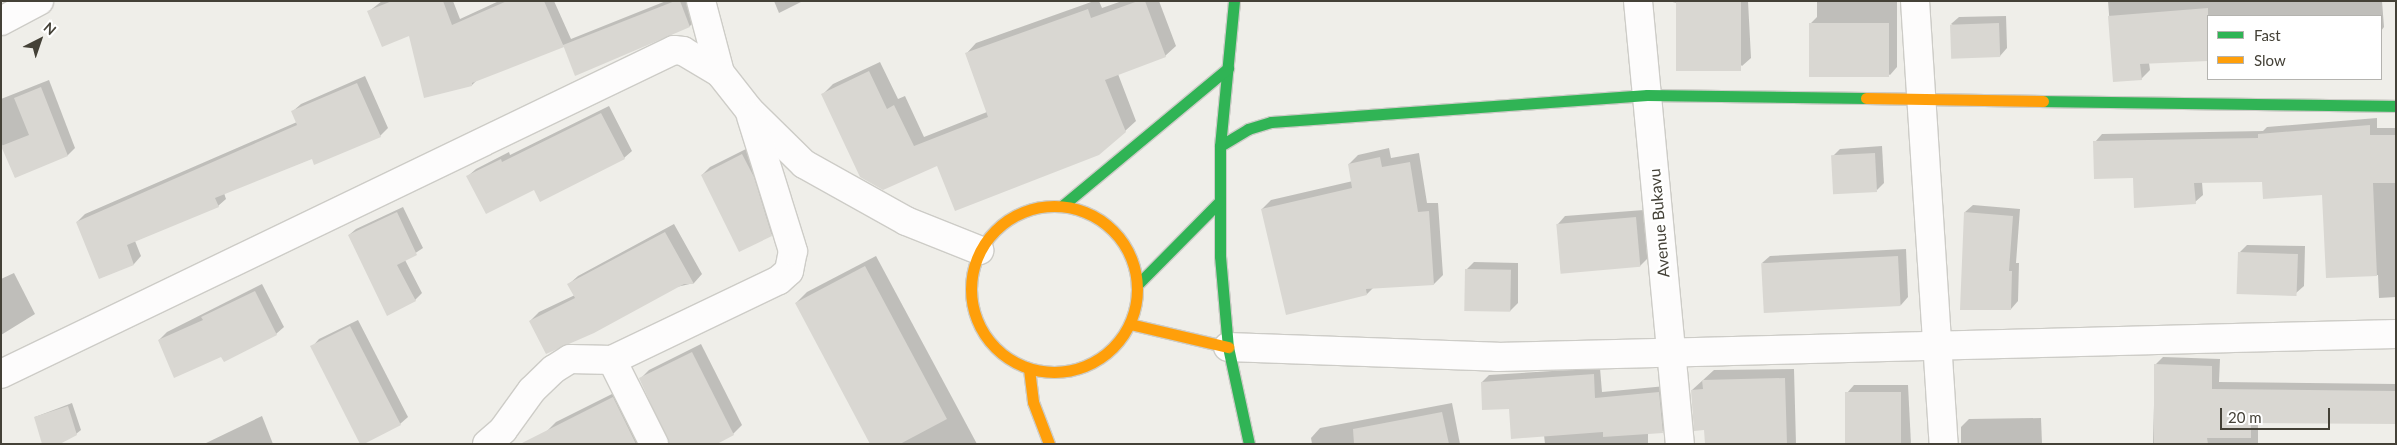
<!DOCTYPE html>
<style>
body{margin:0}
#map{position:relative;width:2397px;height:445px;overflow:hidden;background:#efeee9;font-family:Lato,sans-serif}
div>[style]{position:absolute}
.shadow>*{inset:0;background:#0003}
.building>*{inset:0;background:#d9d7d2;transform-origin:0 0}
.roads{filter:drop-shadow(1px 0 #cdccc7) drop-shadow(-1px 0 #cdccc7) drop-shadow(0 1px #cdccc7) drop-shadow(0 -1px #cdccc7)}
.street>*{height:28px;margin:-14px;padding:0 14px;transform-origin:14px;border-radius:14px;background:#fdfcfc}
.fast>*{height:11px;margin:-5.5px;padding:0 5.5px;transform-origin:5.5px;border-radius:5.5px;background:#30b455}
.slow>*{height:11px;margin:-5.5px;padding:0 5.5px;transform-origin:5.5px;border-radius:5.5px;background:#ff9f0a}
.slow>.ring{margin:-5.5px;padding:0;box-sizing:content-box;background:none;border:11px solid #ff9f0a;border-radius:50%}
span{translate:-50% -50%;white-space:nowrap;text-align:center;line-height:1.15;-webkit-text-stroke:4.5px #fff;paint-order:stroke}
.street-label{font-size:16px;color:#444137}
.frame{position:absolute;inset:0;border:2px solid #444137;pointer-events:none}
.legend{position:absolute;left:2207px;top:15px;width:175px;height:65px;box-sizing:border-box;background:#fff;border:1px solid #b4b3af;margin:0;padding:6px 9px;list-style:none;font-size:15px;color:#444137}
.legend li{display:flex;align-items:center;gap:10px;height:25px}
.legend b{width:25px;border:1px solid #b4b3af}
.north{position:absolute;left:15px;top:15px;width:50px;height:50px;-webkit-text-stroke:4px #fff;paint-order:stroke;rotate:41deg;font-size:14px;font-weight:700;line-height:20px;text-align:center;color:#444137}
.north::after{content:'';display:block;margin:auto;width:18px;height:22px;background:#444137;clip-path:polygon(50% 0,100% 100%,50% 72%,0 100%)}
.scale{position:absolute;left:2220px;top:408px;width:110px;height:22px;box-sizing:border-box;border:2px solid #444137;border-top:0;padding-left:6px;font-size:15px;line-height:18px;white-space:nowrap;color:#444137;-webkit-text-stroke:4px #fff;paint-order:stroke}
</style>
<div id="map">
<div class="shadow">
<i style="clip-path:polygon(382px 1px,453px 1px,460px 19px,499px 1px,554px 1px,571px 39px,666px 1px,690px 1px,697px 18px,690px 26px,576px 74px,564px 45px,477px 80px,472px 85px,409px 35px,368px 12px)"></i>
<i style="clip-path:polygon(774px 1px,803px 1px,779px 13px)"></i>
<i style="clip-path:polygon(1094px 1px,1099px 1px,1102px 8px,1122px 1px,1159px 1px,1176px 46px,1165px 56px,1118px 74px,1136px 121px,1125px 131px,937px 164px,823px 94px,833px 84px,880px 62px,898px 99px,905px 96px,924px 137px,987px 112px,966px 54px,976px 43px)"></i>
<i style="clip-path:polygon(1668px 1px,1748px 1px,1751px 58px,1742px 66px,1677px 3px)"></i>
<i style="clip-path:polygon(1817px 1px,1897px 1px,1897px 67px,1890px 75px,1810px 24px,1817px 17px)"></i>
<i style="clip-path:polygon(2108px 1px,2382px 1px,2384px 27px,2381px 31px,2381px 16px,2208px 16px,2208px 59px,2149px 63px,2150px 70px,2141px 79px,2114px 80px)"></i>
<i style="clip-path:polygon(2006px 16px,2007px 48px,2000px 56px,1951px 24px,1959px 17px)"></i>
<i style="clip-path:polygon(365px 76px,388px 128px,380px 136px,313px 158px,224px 193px,226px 199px,218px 206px,135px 241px,141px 256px,134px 264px,100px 278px,77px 222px,85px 214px,297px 122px,293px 111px,301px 104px)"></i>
<i style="clip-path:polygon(49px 80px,75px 148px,68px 155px,15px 177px,1px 142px,1px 99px)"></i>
<i style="clip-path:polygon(609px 106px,632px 151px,624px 158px,534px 188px,468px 176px,476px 169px,509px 152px,510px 155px)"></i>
<i style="clip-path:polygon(2377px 118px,2377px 128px,2396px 128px,2396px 297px,2379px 298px,2378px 275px,2328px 277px,2323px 194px,2263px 181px,2202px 182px,2203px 195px,2195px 202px,2134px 177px,2095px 142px,2102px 134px,2263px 131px,2267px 127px)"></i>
<i style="clip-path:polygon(1882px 146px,1884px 183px,1877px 190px,1833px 156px,1840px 149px)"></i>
<i style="clip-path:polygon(750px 147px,779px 227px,771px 235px,702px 175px,710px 167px)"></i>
<i style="clip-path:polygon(1389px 148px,1391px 158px,1419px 153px,1427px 203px,1438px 203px,1443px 275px,1434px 284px,1374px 287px,1367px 294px,1262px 209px,1271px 200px,1353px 181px,1349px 164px,1358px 155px)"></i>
<i style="clip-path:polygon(1973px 205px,2020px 209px,2016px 263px,2019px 263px,2018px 301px,2011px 309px,1965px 212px)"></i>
<i style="clip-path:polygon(403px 207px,423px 248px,405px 260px,422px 293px,415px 300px,349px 235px,356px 229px)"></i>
<i style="clip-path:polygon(1644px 210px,1648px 258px,1640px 266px,1561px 272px,1558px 224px,1565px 216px)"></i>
<i style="clip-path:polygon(674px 224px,702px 274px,694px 283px,530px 321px,539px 312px,575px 295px,569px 284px,578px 276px)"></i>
<i style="clip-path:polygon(2247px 245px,2305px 246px,2304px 286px,2296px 293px,2240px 252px)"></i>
<i style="clip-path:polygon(1906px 249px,1908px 297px,1901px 305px,1762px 263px,1770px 256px)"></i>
<i style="clip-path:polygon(876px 256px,977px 444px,871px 444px,796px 303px,807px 292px)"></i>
<i style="clip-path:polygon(1474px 262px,1518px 263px,1518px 303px,1510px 311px,1466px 270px)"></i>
<i style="clip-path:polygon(14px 273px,35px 314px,1px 335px,1px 279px)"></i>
<i style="clip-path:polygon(262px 284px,284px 327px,276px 334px,222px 355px,159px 340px,167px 332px)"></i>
<i style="clip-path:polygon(358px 320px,408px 417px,400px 424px,312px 347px,319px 339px)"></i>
<i style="clip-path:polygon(701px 344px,742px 425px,733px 434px,640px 379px,649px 370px)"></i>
<i style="clip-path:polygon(2163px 357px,2220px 359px,2219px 382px,2396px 384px,2396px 423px,2258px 422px,2258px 444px,2153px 444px,2155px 365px)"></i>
<i style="clip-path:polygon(1600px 368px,1602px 392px,1666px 386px,1669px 425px,1663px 431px,1648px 432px,1648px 444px,1545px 444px,1544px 435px,1482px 382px,1489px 375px)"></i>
<i style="clip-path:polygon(1794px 369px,1796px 444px,1706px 444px,1705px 429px,1692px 390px,1714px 370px)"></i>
<i style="clip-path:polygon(1854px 385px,1908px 385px,1911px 444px,1848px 444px,1847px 393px)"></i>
<i style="clip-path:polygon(622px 389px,651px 444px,553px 444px,547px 431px,556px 422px)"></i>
<i style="clip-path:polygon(72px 403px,81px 430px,76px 434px,35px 417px)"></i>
<i style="clip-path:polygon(1452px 403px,1460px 444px,1312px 444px,1311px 438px,1320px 428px)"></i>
<i style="clip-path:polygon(262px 416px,273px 444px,204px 444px)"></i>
<i style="clip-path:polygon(2041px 418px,2042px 444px,1961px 444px,1961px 427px,1969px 419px)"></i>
</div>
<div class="building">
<i style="clip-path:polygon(392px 1px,443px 1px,452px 25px,507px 1px,544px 1px,564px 47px,472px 83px,472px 86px,424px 98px,409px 36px,382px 47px,367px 11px)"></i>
<i style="clip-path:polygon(675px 1px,680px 1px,690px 27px,575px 76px,563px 45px)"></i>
<i style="clip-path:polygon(1138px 1px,1145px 1px,1166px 57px,1105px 80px,1126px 132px,1099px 155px,955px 211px,937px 166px,883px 190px,860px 177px,821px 94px,869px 71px,887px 109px,894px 105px,914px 146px,988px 117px,965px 53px,1088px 9px,1091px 18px)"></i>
<i style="left:1676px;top:1px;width:65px;height:70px"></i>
<i style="clip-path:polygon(2208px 8px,2208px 61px,2140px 64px,2142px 80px,2113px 82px,2108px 16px)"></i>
<i style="left:1809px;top:23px;width:80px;height:54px"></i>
<i style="left:1999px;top:23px;width:34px;height:49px;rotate:88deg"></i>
<i style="clip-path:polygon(357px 83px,381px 137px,314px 165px,312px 159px,215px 198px,219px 207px,127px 245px,134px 265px,99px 279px,76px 222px,297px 125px,291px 111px)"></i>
<i style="clip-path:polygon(41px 87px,68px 156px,15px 178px,1px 146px,29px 135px,14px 98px)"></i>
<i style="clip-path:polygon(601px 113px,625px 159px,540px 202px,534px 190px,486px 214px,466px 176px,501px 159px,502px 162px)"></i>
<i style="clip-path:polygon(2370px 125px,2370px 135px,2396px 135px,2396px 183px,2373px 183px,2377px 276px,2326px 278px,2322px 195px,2263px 199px,2262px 182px,2194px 183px,2196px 204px,2134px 208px,2133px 178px,2094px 179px,2093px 141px,2258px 138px,2258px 134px)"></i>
<i style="left:1875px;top:153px;width:39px;height:44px;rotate:87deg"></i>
<i style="clip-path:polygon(742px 154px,754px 177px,772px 236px,739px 252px,701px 175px)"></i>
<i style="clip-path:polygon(1380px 157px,1382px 167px,1410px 162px,1418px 212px,1429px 211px,1434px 285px,1366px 289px,1367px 295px,1286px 315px,1261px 209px,1352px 188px,1348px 164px)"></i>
<i style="clip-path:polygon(397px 212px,417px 255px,397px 265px,416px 301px,387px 316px,348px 235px)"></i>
<i style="clip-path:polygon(1964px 212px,2013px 216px,2009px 271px,2012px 271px,2011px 310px,1960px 310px)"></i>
<i style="left:1636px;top:217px;width:50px;height:80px;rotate:85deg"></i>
<i style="clip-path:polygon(665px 232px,694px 284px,684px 284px,594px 333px,546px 354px,529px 321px,575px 298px,567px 284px)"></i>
<i style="left:2238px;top:252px;width:60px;height:42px;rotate:2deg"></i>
<i style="left:1898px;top:256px;width:50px;height:137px;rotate:87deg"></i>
<i style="clip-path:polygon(865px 266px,947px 419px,900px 444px,870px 444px,795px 303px)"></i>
<i style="left:1465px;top:269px;width:46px;height:42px;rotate:1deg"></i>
<i style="clip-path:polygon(255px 291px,277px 335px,224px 362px,221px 357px,174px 378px,158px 340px,203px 320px,201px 317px)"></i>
<i style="clip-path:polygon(350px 326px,401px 425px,364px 444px,360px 444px,310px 346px)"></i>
<i style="clip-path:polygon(692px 352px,734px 435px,717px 444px,669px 444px,639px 378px)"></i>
<i style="clip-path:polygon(2154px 364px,2212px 366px,2212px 389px,2396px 391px,2396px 424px,2251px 423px,2251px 438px,2207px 438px,2208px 444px,2154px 444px)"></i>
<i style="clip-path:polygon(1594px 374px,1595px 398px,1659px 392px,1663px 433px,1603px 437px,1603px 432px,1511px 439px,1509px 409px,1482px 410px,1481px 382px)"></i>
<i style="clip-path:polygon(1785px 378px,1787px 444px,1705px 444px,1704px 430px,1694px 431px,1691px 390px,1703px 389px,1702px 380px)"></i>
<i style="left:1901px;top:392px;width:52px;height:56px;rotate:90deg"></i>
<i style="clip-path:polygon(613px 397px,636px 444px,520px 444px)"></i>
<i style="clip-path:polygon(68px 406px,77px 435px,60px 444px,42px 444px,34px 417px)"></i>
<i style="clip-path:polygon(1442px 412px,1449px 444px,1354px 444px,1353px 429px)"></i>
</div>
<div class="roads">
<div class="street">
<i style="left:701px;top:1px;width:74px;rotate:75.2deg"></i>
<i style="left:1638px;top:1px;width:445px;rotate:84.6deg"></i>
<i style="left:1915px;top:1px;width:444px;rotate:86.3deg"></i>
<i style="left:1px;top:21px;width:43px;rotate:-27.8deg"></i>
<i style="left:1228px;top:347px;width:269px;rotate:2.1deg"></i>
<i style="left:1497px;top:357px;width:899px;rotate:-1.47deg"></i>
<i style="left:612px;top:360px;width:94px;rotate:63.4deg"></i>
<i style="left:1px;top:374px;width:747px;rotate:-25.71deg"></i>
<i style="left:674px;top:50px;width:9px;rotate:6deg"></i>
<i style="left:683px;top:51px;width:43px;rotate:30.7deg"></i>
<i style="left:720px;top:73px;width:47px;rotate:51.9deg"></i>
<i style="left:749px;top:110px;width:77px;rotate:44.5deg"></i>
<i style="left:804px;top:164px;width:117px;rotate:29.2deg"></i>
<i style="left:906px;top:221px;width:79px;rotate:21.7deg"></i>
<i style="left:487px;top:444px;width:21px;rotate:-41deg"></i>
<i style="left:503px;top:430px;width:49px;rotate:-54.1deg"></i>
<i style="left:532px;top:390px;width:30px;rotate:-44deg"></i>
<i style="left:554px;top:369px;width:19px;rotate:-32deg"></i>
<i style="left:570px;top:359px;width:42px;rotate:1.4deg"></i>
<i style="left:612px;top:360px;width:185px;rotate:-25.6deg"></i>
<i style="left:779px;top:280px;width:13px;rotate:-42deg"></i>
<i style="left:789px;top:271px;width:20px;rotate:-79deg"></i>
<i style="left:793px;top:251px;width:141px;rotate:-107.3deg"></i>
</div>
<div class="fast">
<i style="left:1234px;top:1px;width:146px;rotate:95.5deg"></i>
<i style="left:1220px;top:146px;width:110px;rotate:90deg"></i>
<i style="left:1220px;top:256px;width:91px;rotate:85deg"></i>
<i style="left:1228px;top:347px;width:99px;rotate:77.8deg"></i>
<i style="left:2043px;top:101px;width:353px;rotate:0.8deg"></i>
<i style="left:1220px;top:146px;width:33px;rotate:-31deg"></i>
<i style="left:1248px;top:129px;width:24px;rotate:-17deg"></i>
<i style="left:1271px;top:122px;width:377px;rotate:-4.1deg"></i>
<i style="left:1647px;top:95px;width:219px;rotate:0.8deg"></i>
<i style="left:1062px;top:206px;width:216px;rotate:-39.7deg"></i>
<i style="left:1137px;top:285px;width:118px;rotate:-45.3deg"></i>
</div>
<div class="slow">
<i style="left:1866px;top:98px;width:177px;rotate:1deg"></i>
<i class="ring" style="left:971px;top:206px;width:155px;height:155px"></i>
<i style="left:1130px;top:324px;width:101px;rotate:13.2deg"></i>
<i style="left:1029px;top:369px;width:33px;rotate:83deg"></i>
<i style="left:1033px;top:402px;width:45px;rotate:69.1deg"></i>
</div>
</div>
<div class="street-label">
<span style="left:1659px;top:223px;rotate:-95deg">Avenue Bukavu</span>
</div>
<div class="frame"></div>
<ul class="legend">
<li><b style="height:6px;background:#30b455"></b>Fast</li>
<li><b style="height:6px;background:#ff9f0a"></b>Slow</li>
</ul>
<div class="north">N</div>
<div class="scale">20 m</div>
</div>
